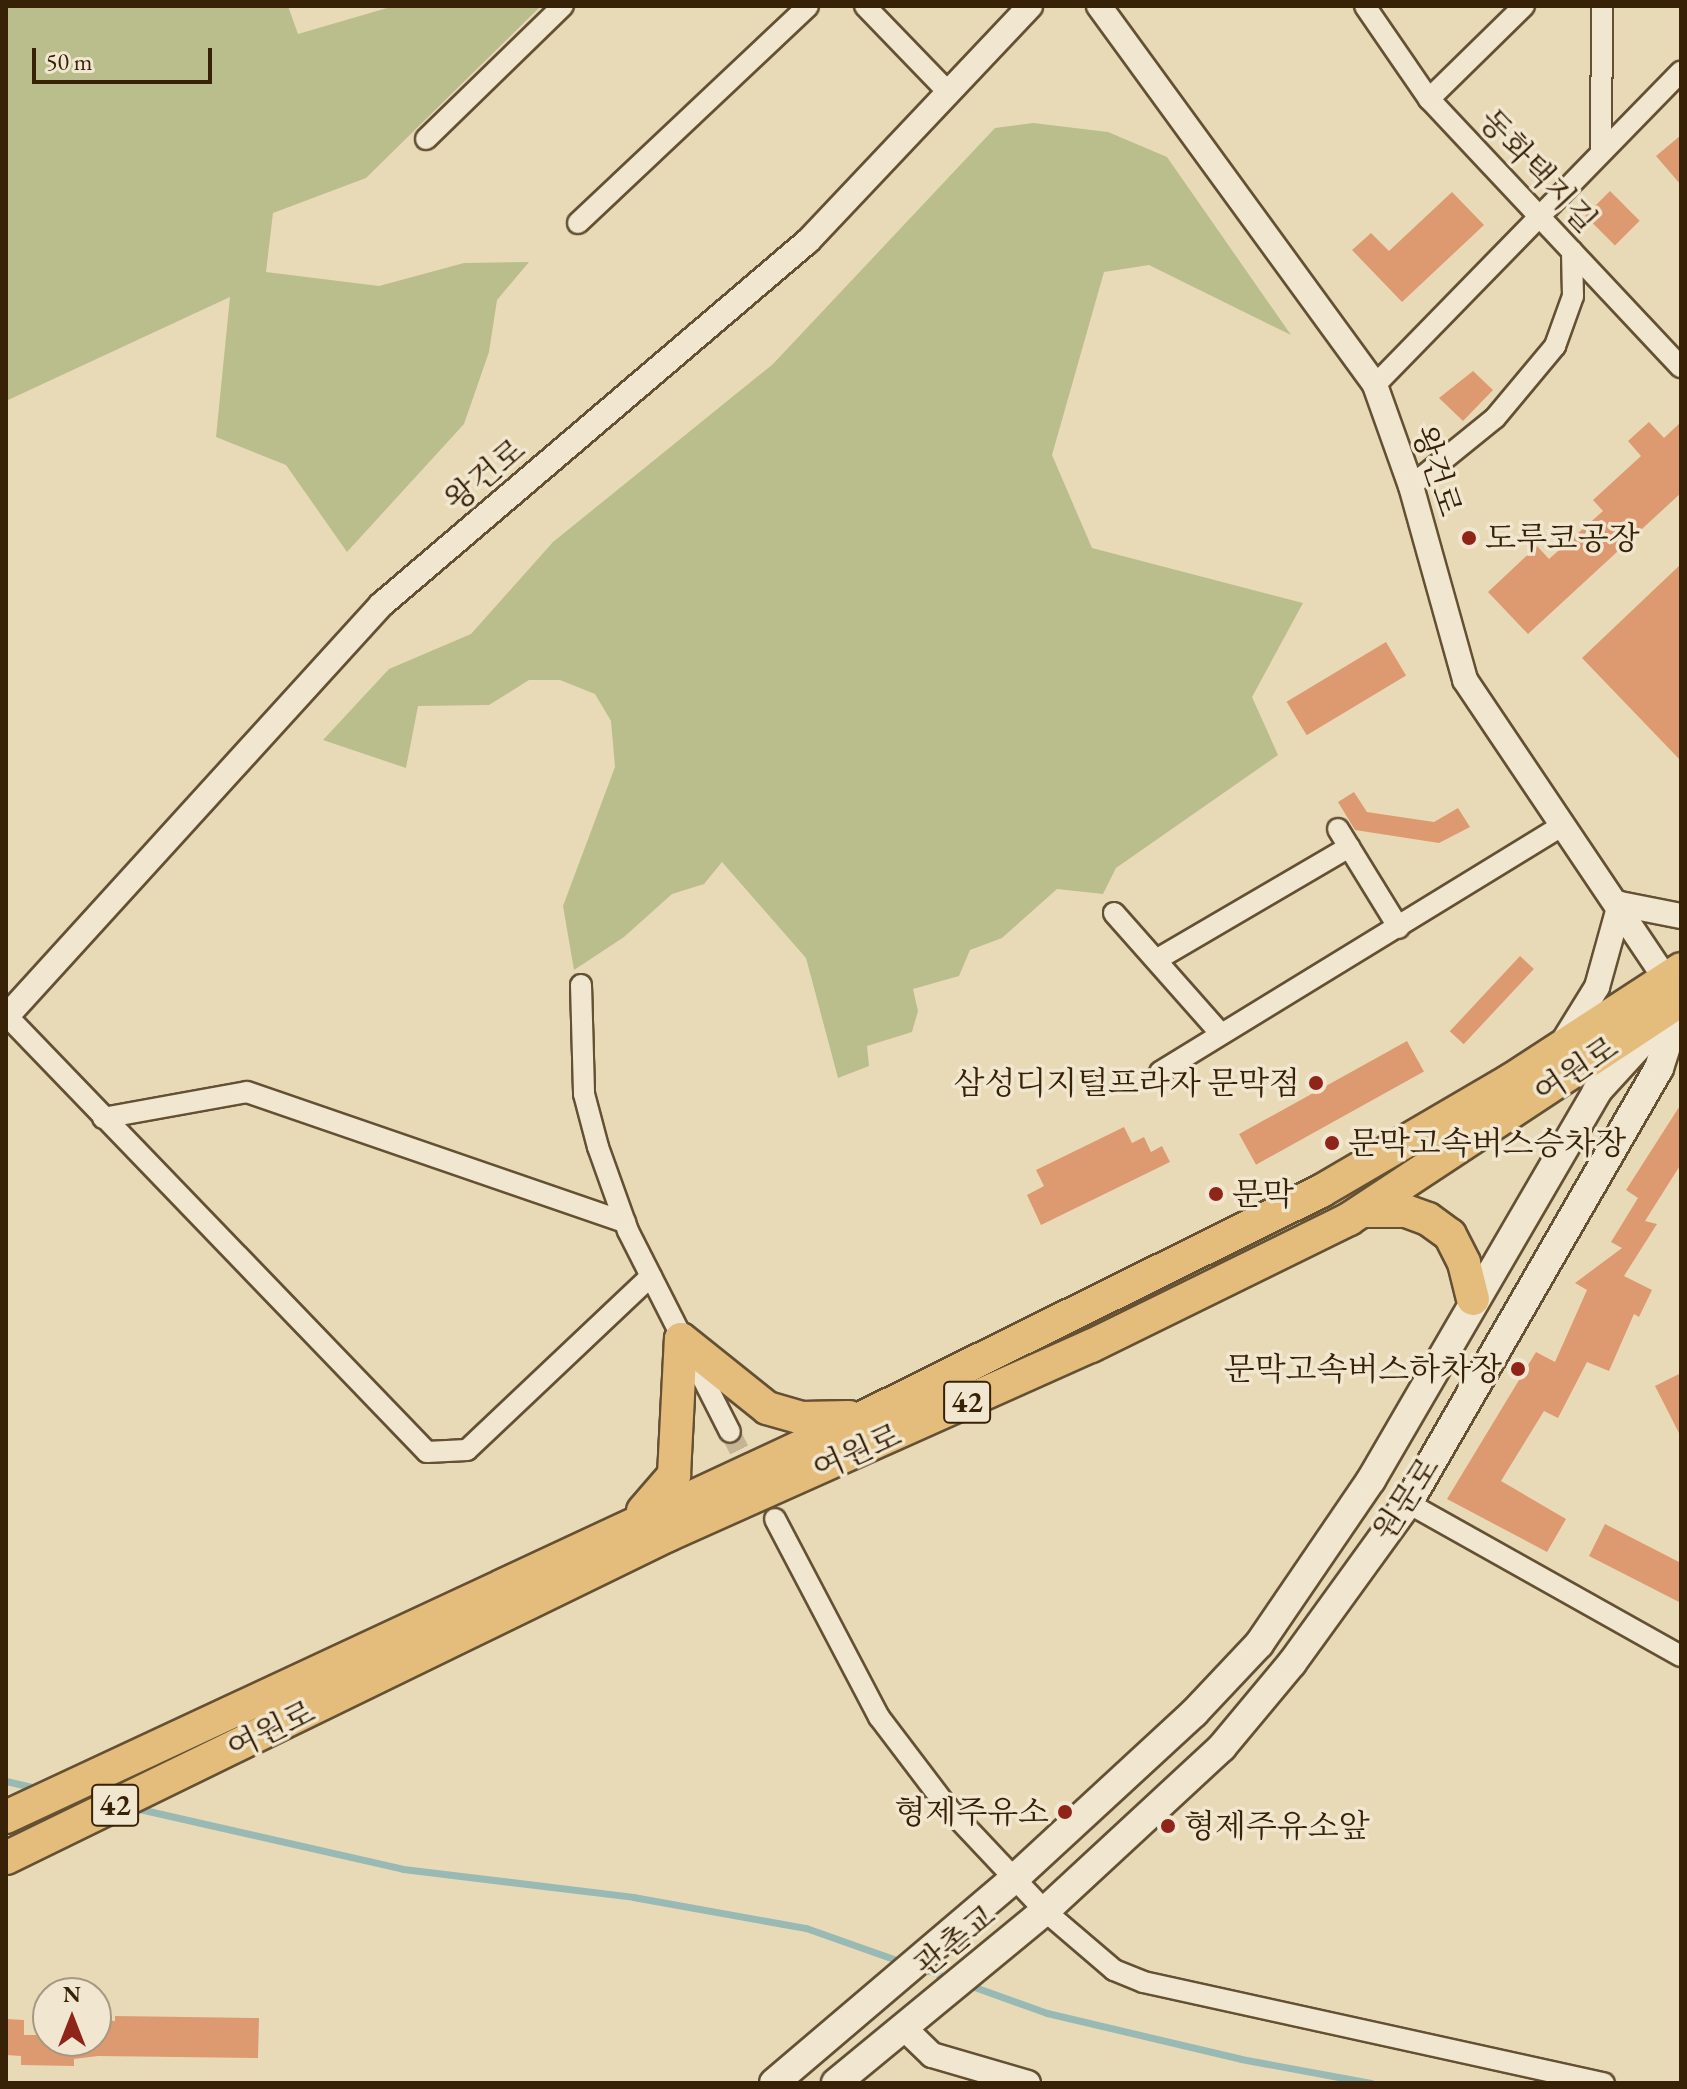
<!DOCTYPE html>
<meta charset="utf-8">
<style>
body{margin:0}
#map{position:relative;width:1687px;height:2089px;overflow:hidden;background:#e9dab7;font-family:"EB Garamond","Noto Serif KR",serif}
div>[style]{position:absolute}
.green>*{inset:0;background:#b9be8c}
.stream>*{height:7px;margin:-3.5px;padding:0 3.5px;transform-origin:3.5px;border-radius:3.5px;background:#99b9b5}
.building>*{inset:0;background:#dd9a70;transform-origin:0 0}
.minor-tunnel>*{height:20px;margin-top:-10px;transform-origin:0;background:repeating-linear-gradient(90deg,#c6b594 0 20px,transparent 0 30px)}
.roads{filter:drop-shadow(2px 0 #645033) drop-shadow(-2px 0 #645033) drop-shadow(0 2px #645033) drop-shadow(0 -2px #645033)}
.minor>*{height:20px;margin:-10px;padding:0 10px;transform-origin:10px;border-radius:10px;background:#f1e7d0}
.tertiary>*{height:24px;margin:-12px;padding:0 12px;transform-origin:12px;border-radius:12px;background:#f1e7d0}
.secondary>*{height:28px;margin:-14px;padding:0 14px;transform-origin:14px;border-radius:14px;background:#f1e7d0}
.trunk>*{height:32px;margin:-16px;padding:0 16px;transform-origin:16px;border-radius:16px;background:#e4bd7c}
.dots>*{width:22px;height:22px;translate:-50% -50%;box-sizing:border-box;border:4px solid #f1e7d0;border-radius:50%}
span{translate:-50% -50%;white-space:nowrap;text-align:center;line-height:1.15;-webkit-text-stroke:7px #f1e7d0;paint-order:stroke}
.shield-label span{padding:2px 6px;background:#f1e7d0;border:2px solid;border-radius:6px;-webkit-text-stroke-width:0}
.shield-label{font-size:30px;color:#382207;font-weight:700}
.street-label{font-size:32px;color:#382207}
.poi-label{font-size:32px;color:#382207}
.left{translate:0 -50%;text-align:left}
.right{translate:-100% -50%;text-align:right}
.frame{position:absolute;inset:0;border:8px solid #382207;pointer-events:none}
.north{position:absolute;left:32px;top:1977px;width:80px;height:80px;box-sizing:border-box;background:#f1e7d0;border:2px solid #a79880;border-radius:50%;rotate:0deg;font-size:22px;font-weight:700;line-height:32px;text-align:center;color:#382207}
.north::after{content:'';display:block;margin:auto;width:28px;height:36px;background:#8f2418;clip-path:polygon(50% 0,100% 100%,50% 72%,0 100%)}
.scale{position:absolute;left:32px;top:48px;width:180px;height:36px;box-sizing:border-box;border:4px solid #382207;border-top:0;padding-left:10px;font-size:24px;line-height:28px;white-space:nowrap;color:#382207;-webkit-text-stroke:6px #f1e7d0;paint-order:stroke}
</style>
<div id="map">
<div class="green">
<i style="clip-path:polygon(6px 6px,288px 6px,298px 34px,394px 6px,541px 6px,366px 178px,273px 213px,266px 272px,379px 286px,464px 263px,529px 262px,497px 300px,489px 352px,464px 424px,347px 552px,286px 465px,216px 437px,230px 297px,6px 401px)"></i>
<i style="clip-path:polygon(1033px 123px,1108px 132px,1167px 157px,1291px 335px,1149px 265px,1104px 272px,1052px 455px,1092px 548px,1303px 603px,1252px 697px,1278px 755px,1116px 868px,1103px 894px,1057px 889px,1002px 938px,970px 950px,959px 976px,913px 989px,918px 1011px,912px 1032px,867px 1046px,869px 1066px,838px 1078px,806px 958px,722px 862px,704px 884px,672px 894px,624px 937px,574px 970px,563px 906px,615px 767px,611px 721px,595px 694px,560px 680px,529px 680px,489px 705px,418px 706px,406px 768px,323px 740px,389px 669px,471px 634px,553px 542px,773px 364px,995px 128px)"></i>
</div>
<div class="stream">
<i style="left:6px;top:1781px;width:36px;rotate:13deg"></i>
<i style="left:135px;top:1808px;width:275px;rotate:12.8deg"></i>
<i style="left:403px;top:1869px;width:232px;rotate:6.9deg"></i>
<i style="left:633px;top:1897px;width:176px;rotate:10.2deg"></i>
<i style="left:806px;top:1928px;width:105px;rotate:19.5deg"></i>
<i style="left:921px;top:1968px;width:32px;rotate:20deg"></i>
<i style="left:966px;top:1984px;width:86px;rotate:19.7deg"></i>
<i style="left:1047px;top:2013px;width:199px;rotate:13.3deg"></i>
<i style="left:1241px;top:2059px;width:132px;rotate:10.5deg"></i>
</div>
<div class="building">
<i style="clip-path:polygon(1681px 135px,1681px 185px,1656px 156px)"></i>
<i style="left:1610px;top:191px;width:42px;height:35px;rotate:45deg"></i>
<i style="clip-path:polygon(1452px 192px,1484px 225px,1402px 302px,1352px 250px,1371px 233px,1389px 251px)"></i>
<i style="clip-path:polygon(1473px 371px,1493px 390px,1463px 421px,1439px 398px)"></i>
<i style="clip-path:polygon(1649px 422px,1664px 438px,1681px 422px,1681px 493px,1528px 634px,1488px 592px,1537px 546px,1549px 559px,1603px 511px,1593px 500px,1641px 456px,1628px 441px)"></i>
<i style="clip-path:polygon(1681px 564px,1681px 761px,1582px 658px)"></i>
<i style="left:1386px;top:642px;width:39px;height:116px;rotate:59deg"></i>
<i style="clip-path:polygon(1354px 792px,1367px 812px,1434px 822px,1458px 808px,1470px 827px,1439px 843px,1355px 830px,1338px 802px)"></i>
<i style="left:1520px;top:956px;width:19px;height:103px;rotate:43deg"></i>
<i style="left:1407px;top:1041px;width:35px;height:192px;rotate:61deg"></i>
<i style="clip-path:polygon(1681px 1104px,1681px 1164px,1645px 1221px,1657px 1224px,1624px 1276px,1652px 1290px,1639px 1317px,1634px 1314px,1609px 1371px,1587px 1362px,1558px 1418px,1544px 1411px,1501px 1481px,1566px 1519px,1547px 1552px,1447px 1499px,1536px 1352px,1555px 1362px,1587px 1290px,1575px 1283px,1622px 1248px,1611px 1242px,1638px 1198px,1626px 1190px)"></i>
<i style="clip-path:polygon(1124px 1127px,1132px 1143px,1144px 1137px,1151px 1152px,1162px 1146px,1170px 1162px,1041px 1225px,1027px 1195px,1044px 1186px,1036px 1170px)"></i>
<i style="clip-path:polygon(1681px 1373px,1681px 1437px,1655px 1386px)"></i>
<i style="clip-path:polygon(1605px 1524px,1681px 1563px,1681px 1603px,1589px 1556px)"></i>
<i style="clip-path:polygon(115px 2016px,259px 2018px,258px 2058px,98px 2056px,74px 2059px,74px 2066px,21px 2065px,21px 2056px,6px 2055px,6px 2019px,24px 2020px,24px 2035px,48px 2035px,48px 2041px,96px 2041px,96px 2020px,115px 2021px)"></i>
</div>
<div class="minor-tunnel">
<i style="left:730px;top:1432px;width:53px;rotate:62.9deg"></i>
</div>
<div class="roads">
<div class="minor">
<i style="left:865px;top:6px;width:120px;rotate:46deg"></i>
<i style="left:1365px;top:6px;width:113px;rotate:55.5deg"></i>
<i style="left:1429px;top:99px;width:368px;rotate:46.8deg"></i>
<i style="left:1429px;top:99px;width:133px;rotate:-44.4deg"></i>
<i style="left:426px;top:139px;width:191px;rotate:-44.2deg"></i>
<i style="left:1601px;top:151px;width:145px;rotate:-89.6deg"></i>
<i style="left:578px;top:223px;width:316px;rotate:-43.3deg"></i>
<i style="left:1375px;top:385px;width:438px;rotate:-45.7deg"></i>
<i style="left:1411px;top:486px;width:108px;rotate:-39deg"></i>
<i style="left:1495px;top:418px;width:94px;rotate:-50.2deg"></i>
<i style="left:1555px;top:346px;width:53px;rotate:-70.2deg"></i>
<i style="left:1573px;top:296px;width:45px;rotate:-91.3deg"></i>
<i style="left:1338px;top:829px;width:116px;rotate:58.4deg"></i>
<i style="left:1114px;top:913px;width:160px;rotate:48.5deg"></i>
<i style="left:1156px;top:960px;width:224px;rotate:-30.3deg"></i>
<i style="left:581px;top:985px;width:109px;rotate:88.4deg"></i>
<i style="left:584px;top:1094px;width:55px;rotate:75.2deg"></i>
<i style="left:598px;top:1147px;width:89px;rotate:70.3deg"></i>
<i style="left:628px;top:1231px;width:225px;rotate:63.1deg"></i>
<i style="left:7px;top:1016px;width:605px;rotate:46.07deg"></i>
<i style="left:427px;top:1452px;width:40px;rotate:-2.9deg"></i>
<i style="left:467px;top:1450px;width:253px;rotate:-43.4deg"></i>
<i style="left:1160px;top:1072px;width:473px;rotate:-31.5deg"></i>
<i style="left:103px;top:1118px;width:146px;rotate:-10.2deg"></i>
<i style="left:247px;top:1092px;width:400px;rotate:19deg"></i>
<i style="left:1408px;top:1503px;width:313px;rotate:29.3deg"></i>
<i style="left:775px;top:1519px;width:224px;rotate:62.3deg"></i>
<i style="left:879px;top:1717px;width:114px;rotate:52.8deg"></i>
<i style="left:948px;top:1808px;width:141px;rotate:46.7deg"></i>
<i style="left:1045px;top:1911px;width:91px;rotate:40.5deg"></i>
<i style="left:1114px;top:1970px;width:31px;rotate:22deg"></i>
<i style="left:1143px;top:1982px;width:472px;rotate:12.4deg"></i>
</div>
<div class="tertiary">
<i style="left:1099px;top:6px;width:469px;rotate:53.9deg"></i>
<i style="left:1375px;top:385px;width:107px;rotate:70.4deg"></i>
<i style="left:1411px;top:486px;width:201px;rotate:74.4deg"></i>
<i style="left:1465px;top:680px;width:362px;rotate:56.1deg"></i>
<i style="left:6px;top:1017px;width:557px;rotate:-47.69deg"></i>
<i style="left:381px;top:605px;width:561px;rotate:-40.45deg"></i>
<i style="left:808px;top:241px;width:323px;rotate:-46.6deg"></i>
<i style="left:1563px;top:1042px;width:65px;rotate:-58.3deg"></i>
<i style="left:1597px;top:987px;width:86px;rotate:-74.5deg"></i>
<i style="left:1620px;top:904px;width:62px;rotate:11.1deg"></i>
<i style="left:904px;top:2028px;width:39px;rotate:44deg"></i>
<i style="left:932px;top:2055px;width:100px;rotate:16.3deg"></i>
</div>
<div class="secondary">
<i style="left:774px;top:2083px;width:315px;rotate:-40.4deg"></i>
<i style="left:1014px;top:1879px;width:245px;rotate:-42.7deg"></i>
<i style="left:1194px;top:1713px;width:95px;rotate:-46.7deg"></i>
<i style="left:1259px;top:1644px;width:199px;rotate:-55.7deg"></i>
<i style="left:1371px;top:1480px;width:450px;rotate:-59.8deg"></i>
<i style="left:1597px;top:1091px;width:96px;rotate:-47.5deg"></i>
<i style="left:836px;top:2083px;width:271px;rotate:-39.5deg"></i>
<i style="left:1045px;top:1911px;width:241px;rotate:-42.8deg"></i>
<i style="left:1222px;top:1747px;width:109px;rotate:-50.2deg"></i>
<i style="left:1292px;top:1663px;width:198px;rotate:-54.1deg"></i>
<i style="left:1408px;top:1503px;width:502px;rotate:-60.01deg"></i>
<i style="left:1659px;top:1068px;width:62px;rotate:-72.1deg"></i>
</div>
<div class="trunk">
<i style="left:1363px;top:1211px;width:43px"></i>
<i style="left:1406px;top:1211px;width:23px;rotate:20deg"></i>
<i style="left:1428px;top:1219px;width:27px;rotate:36deg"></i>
<i style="left:1450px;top:1235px;width:31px;rotate:63deg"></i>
<i style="left:1464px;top:1263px;width:37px;rotate:76deg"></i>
<i style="left:681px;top:1339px;width:110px;rotate:38.7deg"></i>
<i style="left:767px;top:1408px;width:35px;rotate:16deg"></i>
<i style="left:801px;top:1418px;width:48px;rotate:-1.2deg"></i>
<i style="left:643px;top:1511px;width:48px;rotate:-49.3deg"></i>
<i style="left:674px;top:1475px;width:136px;rotate:-87.1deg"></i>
<i style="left:6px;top:1817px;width:947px;rotate:-24.99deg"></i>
<i style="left:864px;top:1417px;width:510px;rotate:-26.31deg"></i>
<i style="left:1321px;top:1191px;width:220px;rotate:-30.3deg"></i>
<i style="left:1511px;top:1080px;width:203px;rotate:-33.1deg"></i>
<i style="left:6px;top:1858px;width:737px;rotate:-26.01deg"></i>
<i style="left:668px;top:1535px;width:463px;rotate:-24.1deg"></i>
<i style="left:1091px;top:1346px;width:288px;rotate:-26.2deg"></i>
<i style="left:1349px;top:1219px;width:398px;rotate:-33.4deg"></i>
</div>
</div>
<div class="dots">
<i style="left:1469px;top:538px;background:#8f2418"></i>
<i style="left:1316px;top:1083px;background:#8f2418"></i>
<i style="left:1332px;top:1143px;background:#8f2418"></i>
<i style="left:1216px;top:1194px;background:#8f2418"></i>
<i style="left:1518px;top:1369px;background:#8f2418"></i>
<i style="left:1065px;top:1812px;background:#8f2418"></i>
<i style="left:1168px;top:1826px;background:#8f2418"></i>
</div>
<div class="shield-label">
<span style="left:967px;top:1402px">42</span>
<span style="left:115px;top:1805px">42</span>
</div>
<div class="street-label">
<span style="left:1538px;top:171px;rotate:47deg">동화택지길</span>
<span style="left:1437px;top:471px;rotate:72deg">왕건로</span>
<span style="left:485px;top:475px;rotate:-40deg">왕건로</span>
<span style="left:1576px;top:1070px;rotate:-34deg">여원로</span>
<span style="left:857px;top:1452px;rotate:-24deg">여원로</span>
<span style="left:1406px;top:1499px;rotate:-57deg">원문로</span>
<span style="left:271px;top:1730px;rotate:-26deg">여원로</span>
<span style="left:955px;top:1941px;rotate:-39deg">관촌교</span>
</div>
<div class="poi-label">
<span class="left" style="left:1485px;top:538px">도루코공장</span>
<span class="right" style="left:1300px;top:1083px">삼성디지털프라자 문막점</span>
<span class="left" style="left:1348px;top:1143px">문막고속버스승차장</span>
<span class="left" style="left:1232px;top:1194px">문막</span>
<span class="right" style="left:1502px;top:1369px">문막고속버스하차장</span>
<span class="right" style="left:1049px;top:1812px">형제주유소</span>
<span class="left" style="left:1184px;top:1826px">형제주유소앞</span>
</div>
<div class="frame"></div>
<div class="north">N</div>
<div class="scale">50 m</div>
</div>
